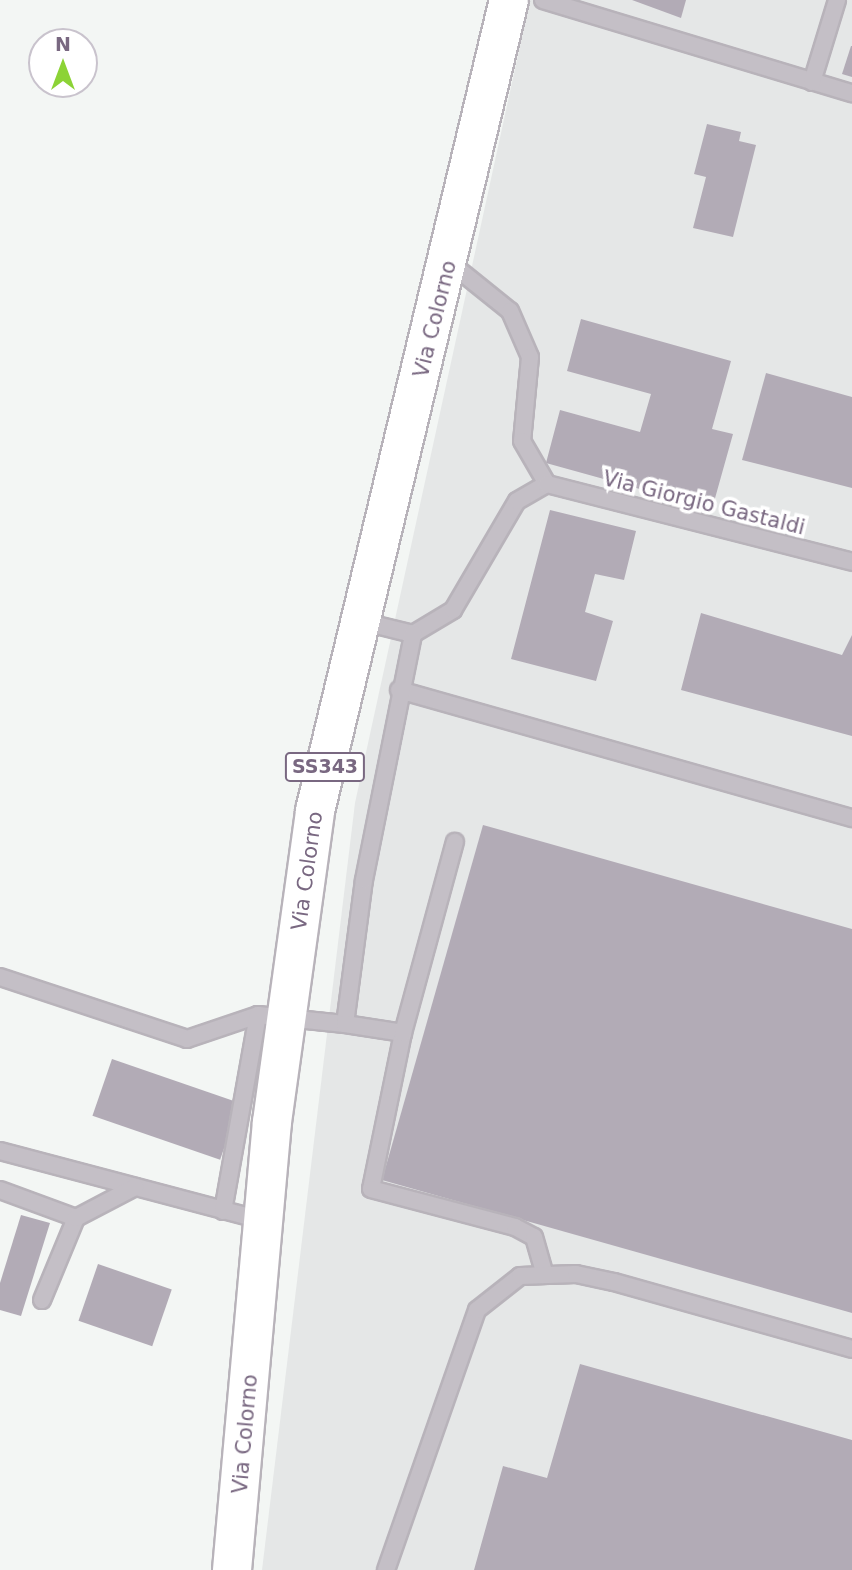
<!DOCTYPE html>
<style>
body{margin:0}
#map{position:relative;width:852px;height:1570px;overflow:hidden;background:#f3f6f4;font-family:"DejaVu Sans",sans-serif}
div>[style]{position:absolute}
.built>*{inset:0;background:#e5e7e7}
.building>*{inset:0;background:#b2abb6;transform-origin:0 0}
.roads{filter:drop-shadow(2px 0 #b8b3ba) drop-shadow(-2px 0 #b8b3ba) drop-shadow(0 2px #b8b3ba) drop-shadow(0 -2px #b8b3ba)}
.lane>*{height:16px;margin:-8px;padding:0 8px;transform-origin:8px;border-radius:8px;background:#c4bfc6}
.primary>*{height:38px;margin:-19px;padding:0 19px;transform-origin:19px;border-radius:19px;background:#fff}
span{translate:-50% -50%;white-space:nowrap;text-align:center;line-height:1.15;-webkit-text-stroke:7px #fff;paint-order:stroke}
.shield-label span{padding:2px 5px;background:#fff;border:2px solid;border-radius:5px;-webkit-text-stroke-width:0}
.shield-label{font-size:19px;color:#796881;font-weight:700}
.street-label{font-size:21px;color:#796881}
.north{position:absolute;left:28px;top:28px;width:70px;height:70px;box-sizing:border-box;background:#fff;border:2px solid #c9c3cd;border-radius:50%;rotate:0deg;font-size:19px;font-weight:700;line-height:28px;text-align:center;color:#796881}
.north::after{content:'';display:block;margin:auto;width:24px;height:32px;background:#8cd336;clip-path:polygon(50% 0,100% 100%,50% 72%,0 100%)}
</style>
<div id="map">
<div class="built">
<i style="clip-path:polygon(530px 0,852px 0,852px 1570px,262px 1570px,355px 803px)"></i>
</div>
<div class="building">
<i style="clip-path:polygon(632px 0,686px 0,681px 18px)"></i>
<i style="clip-path:polygon(851px 46px,852px 46px,852px 77px,842px 74px)"></i>
<i style="clip-path:polygon(707px 124px,741px 132px,739px 141px,756px 145px,733px 237px,693px 228px,706px 177px,694px 174px)"></i>
<i style="clip-path:polygon(581px 319px,731px 361px,712px 429px,733px 434px,712px 509px,546px 463px,560px 410px,640px 432px,651px 394px,567px 371px)"></i>
<i style="clip-path:polygon(766px 373px,852px 397px,852px 488px,742px 460px)"></i>
<i style="clip-path:polygon(550px 510px,636px 531px,624px 580px,595px 574px,585px 612px,613px 621px,596px 681px,511px 659px)"></i>
<i style="clip-path:polygon(701px 613px,842px 655px,852px 635px,852px 736px,681px 690px)"></i>
<i style="clip-path:polygon(483px 825px,852px 929px,852px 1313px,382px 1180px)"></i>
<i style="left:112px;top:1059px;width:135px;height:60px;rotate:19deg"></i>
<i style="clip-path:polygon(21px 1215px,50px 1223px,21px 1316px,0 1310px,0 1283px)"></i>
<i style="left:98px;top:1264px;width:78px;height:60px;rotate:19deg"></i>
<i style="clip-path:polygon(580px 1364px,852px 1440px,852px 1570px,474px 1570px,503px 1466px,547px 1478px)"></i>
</div>
<div class="roads">
<div class="lane">
<i style="left:543px;top:0;width:323px;rotate:16.8deg"></i>
<i style="left:812px;top:82px;width:86px;rotate:-73deg"></i>
<i style="left:449px;top:262px;width:78px;rotate:38.8deg"></i>
<i style="left:510px;top:311px;width:50px;rotate:66.5deg"></i>
<i style="left:530px;top:357px;width:84px;rotate:95.4deg"></i>
<i style="left:522px;top:441px;width:50px;rotate:59.8deg"></i>
<i style="left:360px;top:621px;width:55px;rotate:13.8deg"></i>
<i style="left:413px;top:634px;width:47px;rotate:-31deg"></i>
<i style="left:453px;top:610px;width:126px;rotate:-59.6deg"></i>
<i style="left:517px;top:501px;width:34px;rotate:-30deg"></i>
<i style="left:547px;top:484px;width:315px;rotate:14.3deg"></i>
<i style="left:399px;top:690px;width:471px;rotate:15.8deg"></i>
<i style="left:0;top:977px;width:197px;rotate:18.3deg"></i>
<i style="left:187px;top:1039px;width:75px;rotate:-18.7deg"></i>
<i style="left:258px;top:1015px;width:87px;rotate:5.9deg"></i>
<i style="left:345px;top:1024px;width:145px;rotate:-82.5deg"></i>
<i style="left:364px;top:880px;width:251px;rotate:-78.7deg"></i>
<i style="left:345px;top:1024px;width:59px;rotate:8.8deg"></i>
<i style="left:403px;top:1033px;width:159px;rotate:101.6deg"></i>
<i style="left:371px;top:1189px;width:149px;rotate:14.8deg"></i>
<i style="left:515px;top:1227px;width:21px;rotate:28deg"></i>
<i style="left:534px;top:1237px;width:36px;rotate:74deg"></i>
<i style="left:403px;top:1033px;width:198px;rotate:-74.8deg"></i>
<i style="left:0;top:1151px;width:271px;rotate:14.8deg"></i>
<i style="left:0;top:1190px;width:81px;rotate:20.2deg"></i>
<i style="left:223px;top:1211px;width:199px;rotate:-79.9deg"></i>
<i style="left:42px;top:1300px;width:89px;rotate:-67.5deg"></i>
<i style="left:76px;top:1218px;width:67px;rotate:-27.7deg"></i>
<i style="left:386px;top:1570px;width:275px;rotate:-70.7deg"></i>
<i style="left:477px;top:1310px;width:55px;rotate:-38.3deg"></i>
<i style="left:520px;top:1276px;width:56px;rotate:-2deg"></i>
<i style="left:576px;top:1274px;width:39px;rotate:12deg"></i>
<i style="left:614px;top:1282px;width:247px;rotate:15.7deg"></i>
</div>
<div class="primary">
<i style="left:232px;top:1570px;width:450px;rotate:-84.9deg"></i>
<i style="left:272px;top:1122px;width:314px;rotate:-82.1deg"></i>
<i style="left:315px;top:811px;width:834px;rotate:-76.55deg"></i>
</div>
</div>
<div class="shield-label">
<span style="left:325px;top:767px">SS343</span>
</div>
<div class="street-label">
<span style="left:435px;top:319px;rotate:-76deg">Via Colorno</span>
<span style="left:704px;top:503px;rotate:14deg">Via Giorgio Gastaldi</span>
<span style="left:307px;top:871px;rotate:-82deg">Via Colorno</span>
<span style="left:245px;top:1434px;rotate:-85deg">Via Colorno</span>
</div>
<div class="north">N</div>
</div>
